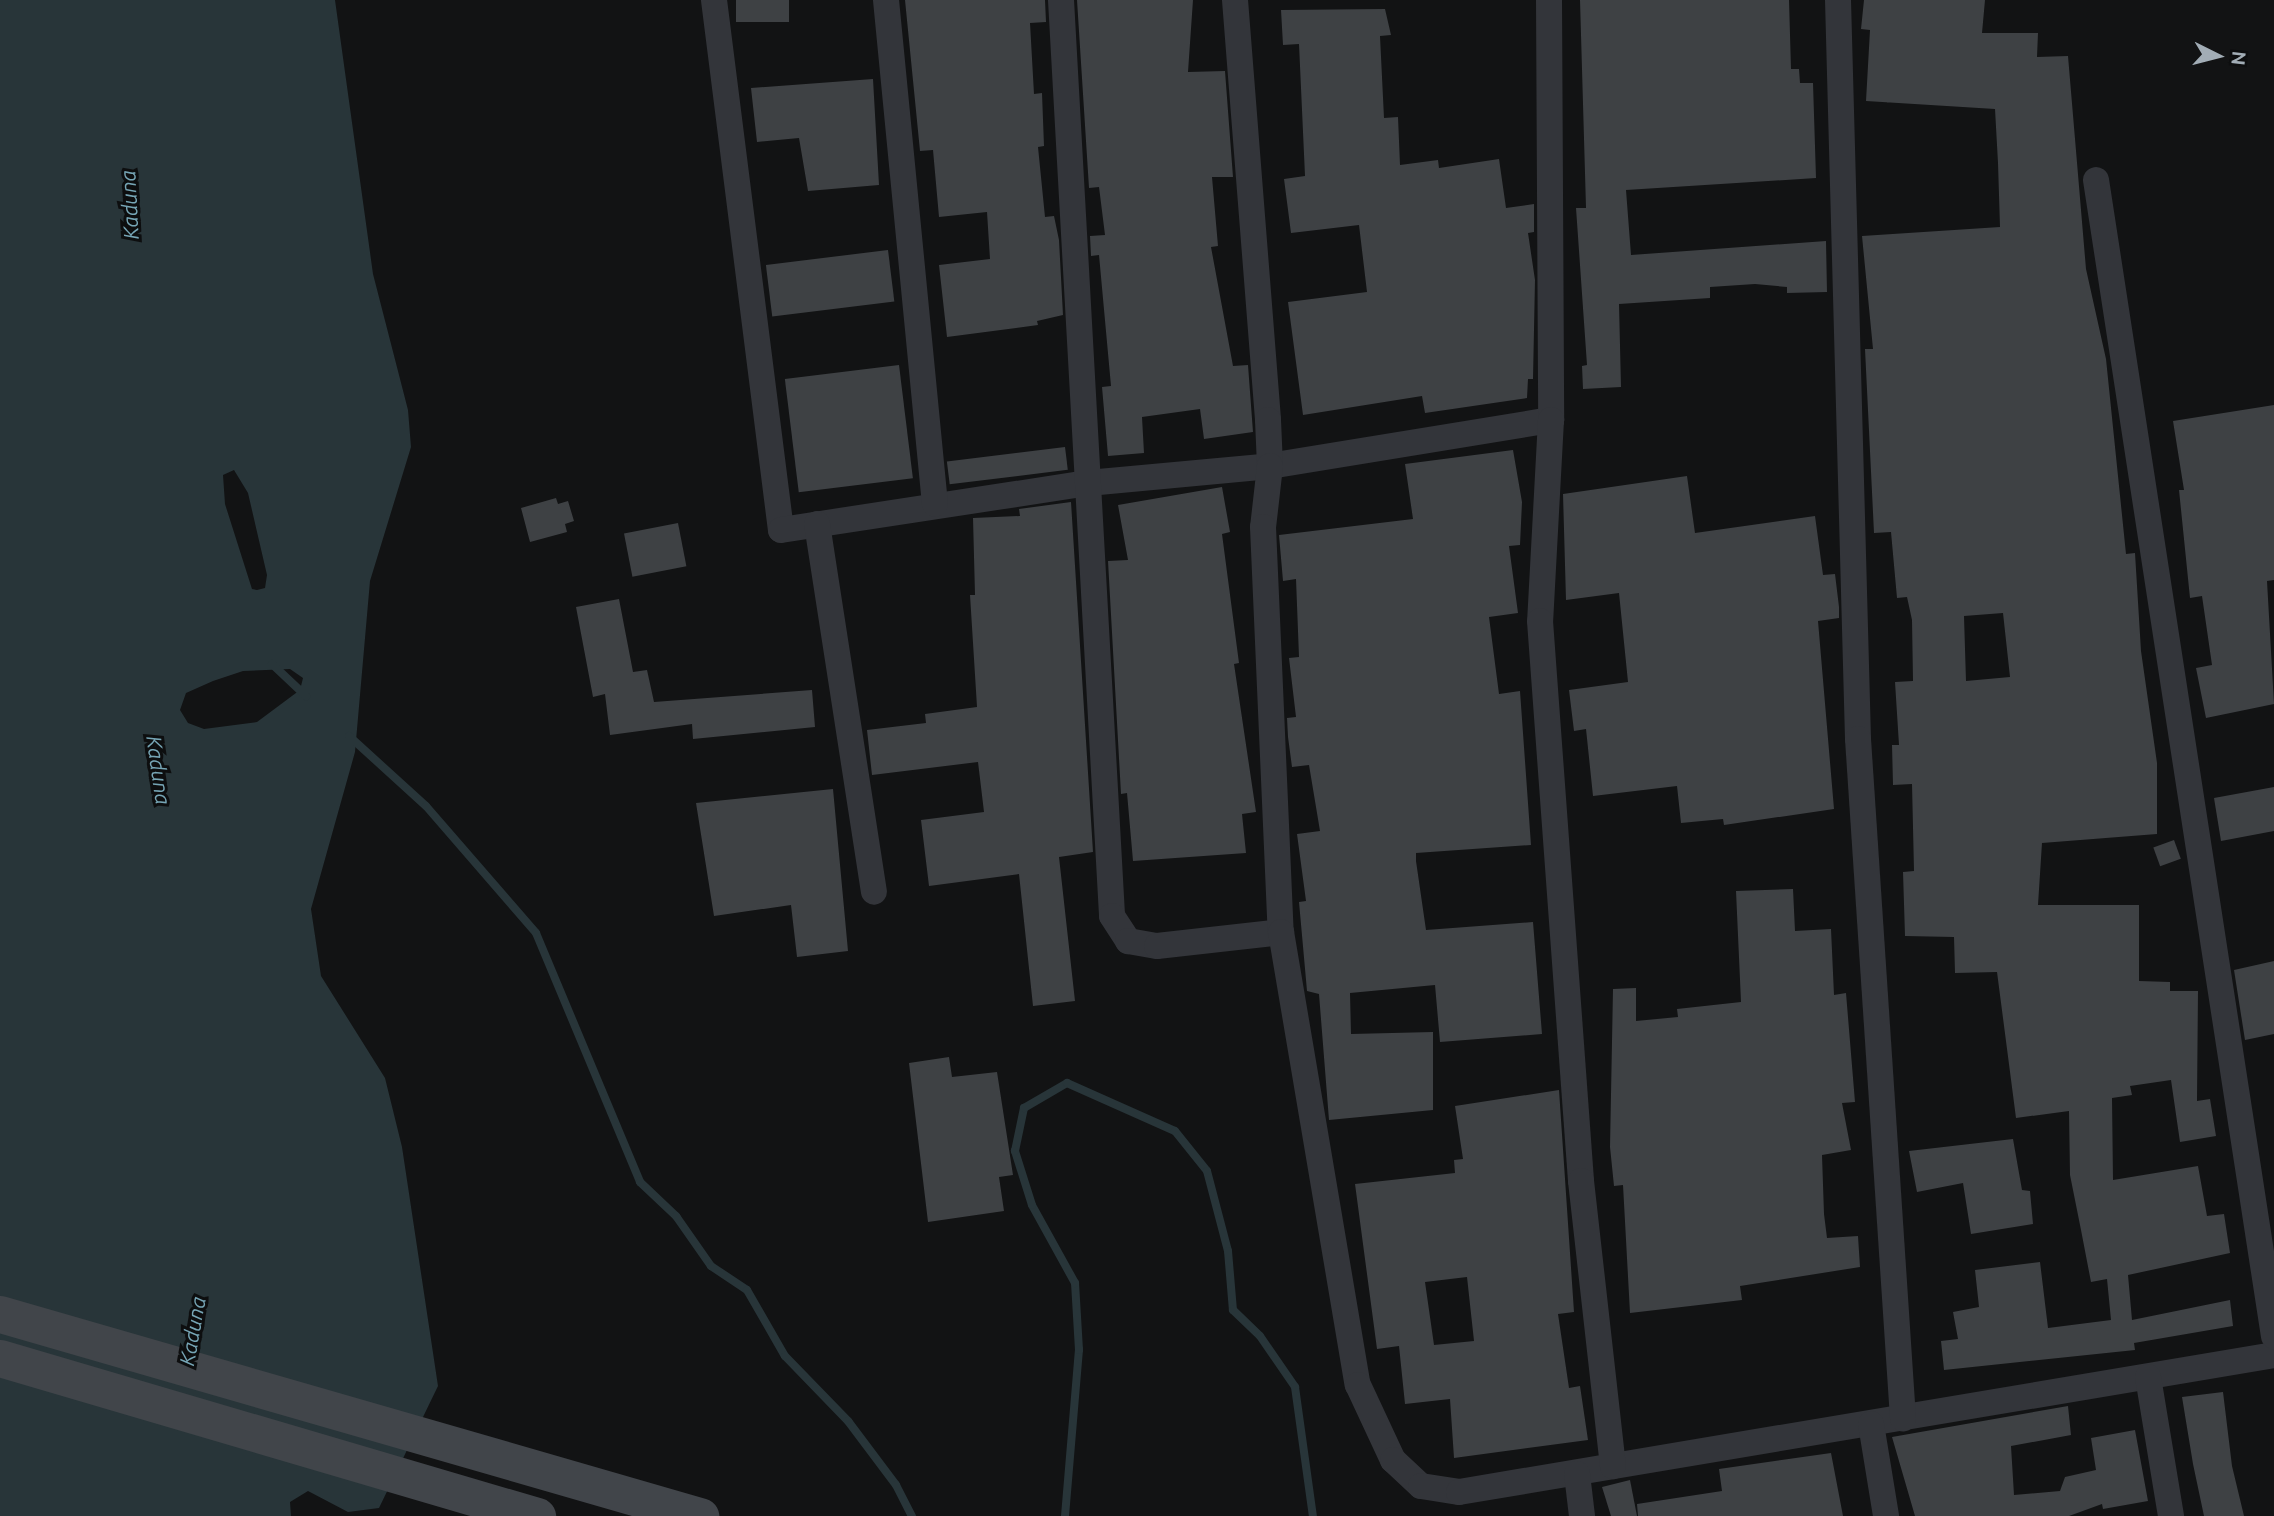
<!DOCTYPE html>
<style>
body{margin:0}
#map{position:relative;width:2274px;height:1516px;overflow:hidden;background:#121314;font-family:Ubuntu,sans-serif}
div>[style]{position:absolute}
.water>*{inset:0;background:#283539}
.stream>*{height:8px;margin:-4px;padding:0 4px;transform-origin:4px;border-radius:4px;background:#283539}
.building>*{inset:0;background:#3e4144;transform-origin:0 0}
.street>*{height:26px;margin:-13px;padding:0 13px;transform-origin:13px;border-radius:13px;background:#33353a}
.secondary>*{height:37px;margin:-18.5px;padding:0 18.5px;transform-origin:18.5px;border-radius:18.5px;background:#41454a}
span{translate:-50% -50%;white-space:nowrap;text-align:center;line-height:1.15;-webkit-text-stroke:6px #0d0e0f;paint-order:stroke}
.water-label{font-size:21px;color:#76a5b5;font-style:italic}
.north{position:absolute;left:2183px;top:21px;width:70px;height:70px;-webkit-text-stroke:5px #0d0e0f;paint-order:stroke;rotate:96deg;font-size:19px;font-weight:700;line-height:28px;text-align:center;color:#a2adb6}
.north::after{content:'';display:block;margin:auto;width:24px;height:32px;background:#a2adb6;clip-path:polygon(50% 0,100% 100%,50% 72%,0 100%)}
</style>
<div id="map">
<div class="water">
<i style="clip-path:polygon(evenodd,0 0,335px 0,373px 274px,408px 410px,411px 447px,370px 581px,355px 752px,311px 909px,321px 976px,385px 1078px,402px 1147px,438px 1386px,379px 1508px,348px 1512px,308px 1491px,290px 1502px,291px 1516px,0 1516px,0 0,234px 470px,248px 493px,267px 575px,265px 588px,257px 590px,252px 589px,225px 504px,223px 475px,234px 470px,0 0,290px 669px,303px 678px,300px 690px,257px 722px,204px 729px,188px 723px,180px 710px,186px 693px,213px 681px,243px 671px,290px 669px)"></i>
</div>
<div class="stream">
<i style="left:272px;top:664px;width:47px;rotate:43.3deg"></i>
<i style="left:349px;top:736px;width:104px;rotate:42.3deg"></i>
<i style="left:426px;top:806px;width:168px;rotate:49.1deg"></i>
<i style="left:536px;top:933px;width:270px;rotate:67.3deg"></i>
<i style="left:640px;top:1182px;width:50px;rotate:43.4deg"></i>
<i style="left:676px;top:1216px;width:61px;rotate:55deg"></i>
<i style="left:711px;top:1266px;width:43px;rotate:33.7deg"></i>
<i style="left:747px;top:1290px;width:76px;rotate:60.1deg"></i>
<i style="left:785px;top:1356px;width:91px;rotate:45.9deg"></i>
<i style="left:848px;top:1421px;width:80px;rotate:53.1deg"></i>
<i style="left:896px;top:1485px;width:35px;rotate:63deg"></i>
<i style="left:1065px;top:1516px;width:167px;rotate:-85.2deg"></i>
<i style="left:1079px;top:1350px;width:67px;rotate:-93.4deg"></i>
<i style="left:1075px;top:1283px;width:89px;rotate:-118.9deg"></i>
<i style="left:1032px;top:1205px;width:57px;rotate:-107.5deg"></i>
<i style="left:1015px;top:1151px;width:44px;rotate:-78.2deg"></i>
<i style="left:1024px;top:1108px;width:50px;rotate:-30.2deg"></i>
<i style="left:1067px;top:1083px;width:118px;rotate:24deg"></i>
<i style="left:1175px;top:1131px;width:51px;rotate:51.3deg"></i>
<i style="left:1207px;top:1171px;width:83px;rotate:75.3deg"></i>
<i style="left:1228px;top:1251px;width:59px;rotate:85.2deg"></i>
<i style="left:1233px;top:1310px;width:37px;rotate:44deg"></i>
<i style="left:1260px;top:1336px;width:62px;rotate:55.5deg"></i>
<i style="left:1295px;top:1387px;width:130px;rotate:82.1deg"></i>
</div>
<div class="building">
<i style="left:736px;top:0;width:53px;height:22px"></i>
<i style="clip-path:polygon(905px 0,1045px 0,1046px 22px,1030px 23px,1034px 94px,1042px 93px,1044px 146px,1038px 147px,1045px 217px,1054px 216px,1059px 240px,1063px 315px,1037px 321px,1038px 325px,947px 337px,939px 265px,990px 259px,987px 212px,939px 217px,933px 150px,920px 151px)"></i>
<i style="clip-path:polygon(1077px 0,1193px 0,1188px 72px,1225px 71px,1233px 177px,1212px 177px,1218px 246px,1211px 247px,1233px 366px,1248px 365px,1253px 432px,1204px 439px,1200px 409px,1142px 417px,1144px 453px,1108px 456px,1102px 387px,1111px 386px,1099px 255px,1091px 256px,1090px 236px,1105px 235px,1099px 187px,1089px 188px)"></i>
<i style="clip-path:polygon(1580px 0,1789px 0,1791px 69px,1799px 69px,1800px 83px,1813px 83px,1816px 178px,1626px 190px,1631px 255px,1826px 241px,1827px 292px,1787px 293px,1787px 287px,1755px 284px,1710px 287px,1710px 298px,1619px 304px,1621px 387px,1583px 389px,1582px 366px,1587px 365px,1576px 208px,1586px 208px)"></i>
<i style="clip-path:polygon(evenodd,1864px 0,1985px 0,1982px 33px,2038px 33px,2037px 57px,2068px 56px,2086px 269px,2106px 359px,2126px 554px,2135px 553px,2141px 651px,2157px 763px,2157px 834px,2042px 843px,2038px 905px,2139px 905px,2139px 981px,2170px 982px,2170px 991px,2198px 991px,2197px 1101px,2210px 1099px,2216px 1136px,2180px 1142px,2171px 1080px,2130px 1086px,2132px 1095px,2112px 1098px,2113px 1180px,2198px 1166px,2207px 1216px,2224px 1214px,2230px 1253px,2128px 1275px,2132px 1320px,2230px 1300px,2233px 1326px,2134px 1343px,2135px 1350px,1944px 1370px,1941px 1341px,1958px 1339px,1953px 1312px,1979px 1307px,1975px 1270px,2040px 1262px,2048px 1328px,2111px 1320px,2107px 1279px,2091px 1282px,2081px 1230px,2070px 1175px,2069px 1111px,2016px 1118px,1997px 972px,1955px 973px,1954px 937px,1905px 936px,1903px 872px,1914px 871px,1912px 784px,1893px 785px,1892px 745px,1899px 745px,1895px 682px,1913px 681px,1912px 620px,1907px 597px,1897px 598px,1891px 532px,1874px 533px,1865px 349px,1873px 349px,1862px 236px,2000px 227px,1998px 163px,1995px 109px,1866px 101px,1870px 30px,1861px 29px,1864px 0,2003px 613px,2010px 677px,1966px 681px,1964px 616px,2003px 613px)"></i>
<i style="clip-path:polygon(1385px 9px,1391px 35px,1380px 36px,1384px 118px,1398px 117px,1400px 165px,1438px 160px,1439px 168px,1499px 159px,1506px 208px,1534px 204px,1534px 232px,1528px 233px,1535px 280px,1533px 379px,1528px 379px,1527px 398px,1425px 413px,1422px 396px,1303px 415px,1288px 302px,1367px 292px,1359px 225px,1291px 233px,1284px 179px,1305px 176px,1299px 44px,1283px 45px,1281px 10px)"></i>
<i style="clip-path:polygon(873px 79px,879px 185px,808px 191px,799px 138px,757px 142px,751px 88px)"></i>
<i style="left:888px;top:250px;width:52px;height:123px;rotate:83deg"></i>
<i style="left:899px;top:365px;width:114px;height:115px;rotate:83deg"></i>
<i style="clip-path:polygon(2274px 405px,2274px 580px,2267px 581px,2274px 704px,2206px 718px,2196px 668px,2212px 665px,2202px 596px,2190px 598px,2179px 490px,2184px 490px,2173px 421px)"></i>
<i style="left:1065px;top:447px;width:23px;height:119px;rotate:83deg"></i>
<i style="clip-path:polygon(1513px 450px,1522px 502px,1520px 545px,1509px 546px,1518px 613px,1489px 617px,1499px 694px,1520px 691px,1531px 845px,1416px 853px,1416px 861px,1426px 930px,1533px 922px,1542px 1034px,1440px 1042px,1435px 985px,1350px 993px,1351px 1034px,1433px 1032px,1433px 1110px,1329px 1120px,1319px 994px,1307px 991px,1299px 902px,1306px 901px,1297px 834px,1320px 831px,1309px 765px,1292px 767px,1288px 737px,1287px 718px,1296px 717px,1289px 658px,1299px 657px,1296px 579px,1283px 581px,1279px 535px,1413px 519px,1405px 464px)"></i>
<i style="clip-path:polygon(1687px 476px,1695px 533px,1815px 516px,1823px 575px,1835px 574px,1839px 607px,1839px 618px,1818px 621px,1834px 809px,1724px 825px,1723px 819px,1681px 823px,1677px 786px,1593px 796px,1586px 729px,1574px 731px,1569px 690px,1628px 682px,1619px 593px,1566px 600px,1563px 494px)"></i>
<i style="clip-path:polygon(1222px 487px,1230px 532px,1222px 534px,1239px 663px,1234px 664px,1256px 812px,1242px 814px,1246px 853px,1133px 861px,1127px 793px,1121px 794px,1108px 561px,1128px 560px,1118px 505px)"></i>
<i style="clip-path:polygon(556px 498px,558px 504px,568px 501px,574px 521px,565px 524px,567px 532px,530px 542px,521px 508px)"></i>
<i style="clip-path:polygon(1071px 502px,1093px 852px,1059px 857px,1075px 1001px,1033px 1006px,1019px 874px,929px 886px,921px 820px,984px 812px,978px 762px,872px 775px,867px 730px,926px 723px,925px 714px,977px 707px,970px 595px,975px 595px,973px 518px,1020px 516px,1019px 509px)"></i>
<i style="left:678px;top:523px;width:44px;height:55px;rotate:79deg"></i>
<i style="clip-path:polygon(619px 599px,633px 672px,647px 670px,654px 702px,812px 690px,815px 727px,693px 739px,692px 724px,610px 735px,605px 694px,593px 697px,576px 607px)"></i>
<i style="clip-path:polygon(2274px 787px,2274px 831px,2221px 841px,2214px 798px)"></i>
<i style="clip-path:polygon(833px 789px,848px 951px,797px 957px,791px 905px,714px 916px,696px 803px)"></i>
<i style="left:2174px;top:840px;width:20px;height:22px;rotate:70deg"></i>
<i style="clip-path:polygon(1793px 889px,1795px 931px,1831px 929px,1834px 995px,1846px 993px,1855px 1102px,1842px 1103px,1851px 1150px,1822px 1155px,1824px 1214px,1827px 1238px,1858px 1236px,1860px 1267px,1740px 1286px,1742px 1300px,1630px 1313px,1623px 1185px,1614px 1186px,1610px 1147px,1613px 989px,1636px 988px,1636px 1021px,1678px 1017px,1677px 1009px,1741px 1002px,1736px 891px)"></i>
<i style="clip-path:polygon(2274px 961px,2274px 1034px,2245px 1040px,2234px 970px)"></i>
<i style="clip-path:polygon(949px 1057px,952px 1077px,997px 1072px,1013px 1175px,999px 1177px,1004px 1211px,928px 1222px,909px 1063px)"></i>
<i style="clip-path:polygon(evenodd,1559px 1090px,1574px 1312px,1558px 1314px,1569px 1388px,1580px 1386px,1588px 1440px,1454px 1458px,1450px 1399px,1405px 1404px,1399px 1346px,1377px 1349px,1355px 1184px,1455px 1173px,1454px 1160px,1463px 1159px,1455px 1106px,1559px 1090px,1467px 1277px,1474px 1341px,1434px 1345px,1425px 1282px,1467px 1277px)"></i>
<i style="clip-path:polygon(2013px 1139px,2022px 1190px,2030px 1191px,2033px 1224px,1971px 1234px,1963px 1183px,1917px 1192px,1909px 1151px)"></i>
<i style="clip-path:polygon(2223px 1392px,2232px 1466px,2244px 1516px,2204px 1516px,2193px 1464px,2182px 1397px)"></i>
<i style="clip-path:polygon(2068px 1406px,2071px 1435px,2011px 1446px,2014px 1495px,2060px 1491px,2065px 1477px,2096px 1470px,2091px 1438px,2135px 1430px,2148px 1501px,2103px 1509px,2102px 1504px,2069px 1516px,1915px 1516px,1892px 1437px)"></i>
<i style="clip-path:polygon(1831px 1453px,1843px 1516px,1638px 1516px,1637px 1504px,1722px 1491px,1719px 1469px)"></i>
<i style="clip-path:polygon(1630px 1480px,1637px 1516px,1611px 1516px,1602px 1487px)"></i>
</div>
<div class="street">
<i style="left:714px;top:0;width:534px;rotate:82.8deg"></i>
<i style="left:781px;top:530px;width:311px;rotate:-8.7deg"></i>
<i style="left:1088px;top:483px;width:183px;rotate:-5.3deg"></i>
<i style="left:1270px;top:466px;width:285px;rotate:-9.3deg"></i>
<i style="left:886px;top:0;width:506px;rotate:84.45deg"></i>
<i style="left:1061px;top:0;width:917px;rotate:86.81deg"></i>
<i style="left:1112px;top:916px;width:30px;rotate:57deg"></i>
<i style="left:1128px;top:941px;width:29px;rotate:10deg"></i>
<i style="left:1157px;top:946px;width:125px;rotate:-6.4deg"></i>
<i style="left:1235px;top:0;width:421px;rotate:85.5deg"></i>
<i style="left:1268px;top:420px;width:46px;rotate:87.5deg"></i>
<i style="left:1270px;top:466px;width:61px;rotate:96.5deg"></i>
<i style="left:1263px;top:527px;width:405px;rotate:87.5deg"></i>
<i style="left:1281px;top:932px;width:459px;rotate:80.4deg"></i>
<i style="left:1358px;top:1385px;width:83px;rotate:65deg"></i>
<i style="left:1393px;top:1460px;width:38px;rotate:43deg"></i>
<i style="left:1421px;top:1486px;width:38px;rotate:9deg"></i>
<i style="left:1459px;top:1492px;width:826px;rotate:-9.54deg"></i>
<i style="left:1549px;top:0;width:420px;rotate:89.7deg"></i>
<i style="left:1551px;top:420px;width:201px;rotate:93.1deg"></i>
<i style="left:1540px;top:621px;width:561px;rotate:85.81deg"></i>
<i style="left:1581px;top:1181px;width:287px;rotate:83.6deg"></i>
<i style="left:1838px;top:0;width:739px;rotate:88.45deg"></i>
<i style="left:1858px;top:739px;width:681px;rotate:86.21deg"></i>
<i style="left:2096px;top:180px;width:1170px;rotate:81.25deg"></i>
<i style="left:817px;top:524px;width:372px;rotate:81.2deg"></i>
<i style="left:2148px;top:1377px;width:141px;rotate:80.6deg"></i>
<i style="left:1871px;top:1424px;width:93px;rotate:80.7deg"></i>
<i style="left:1577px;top:1474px;width:42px;rotate:83.2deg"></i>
</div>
<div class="secondary">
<i style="left:0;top:1314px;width:729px;rotate:16.1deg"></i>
<i style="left:0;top:1358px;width:560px;rotate:16.4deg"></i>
</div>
<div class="water-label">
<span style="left:129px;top:205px;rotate:-93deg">Kaduna</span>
<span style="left:159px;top:770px;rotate:82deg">Kaduna</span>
<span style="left:192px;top:1331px;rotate:-80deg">Kaduna</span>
</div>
<div class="north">N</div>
</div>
